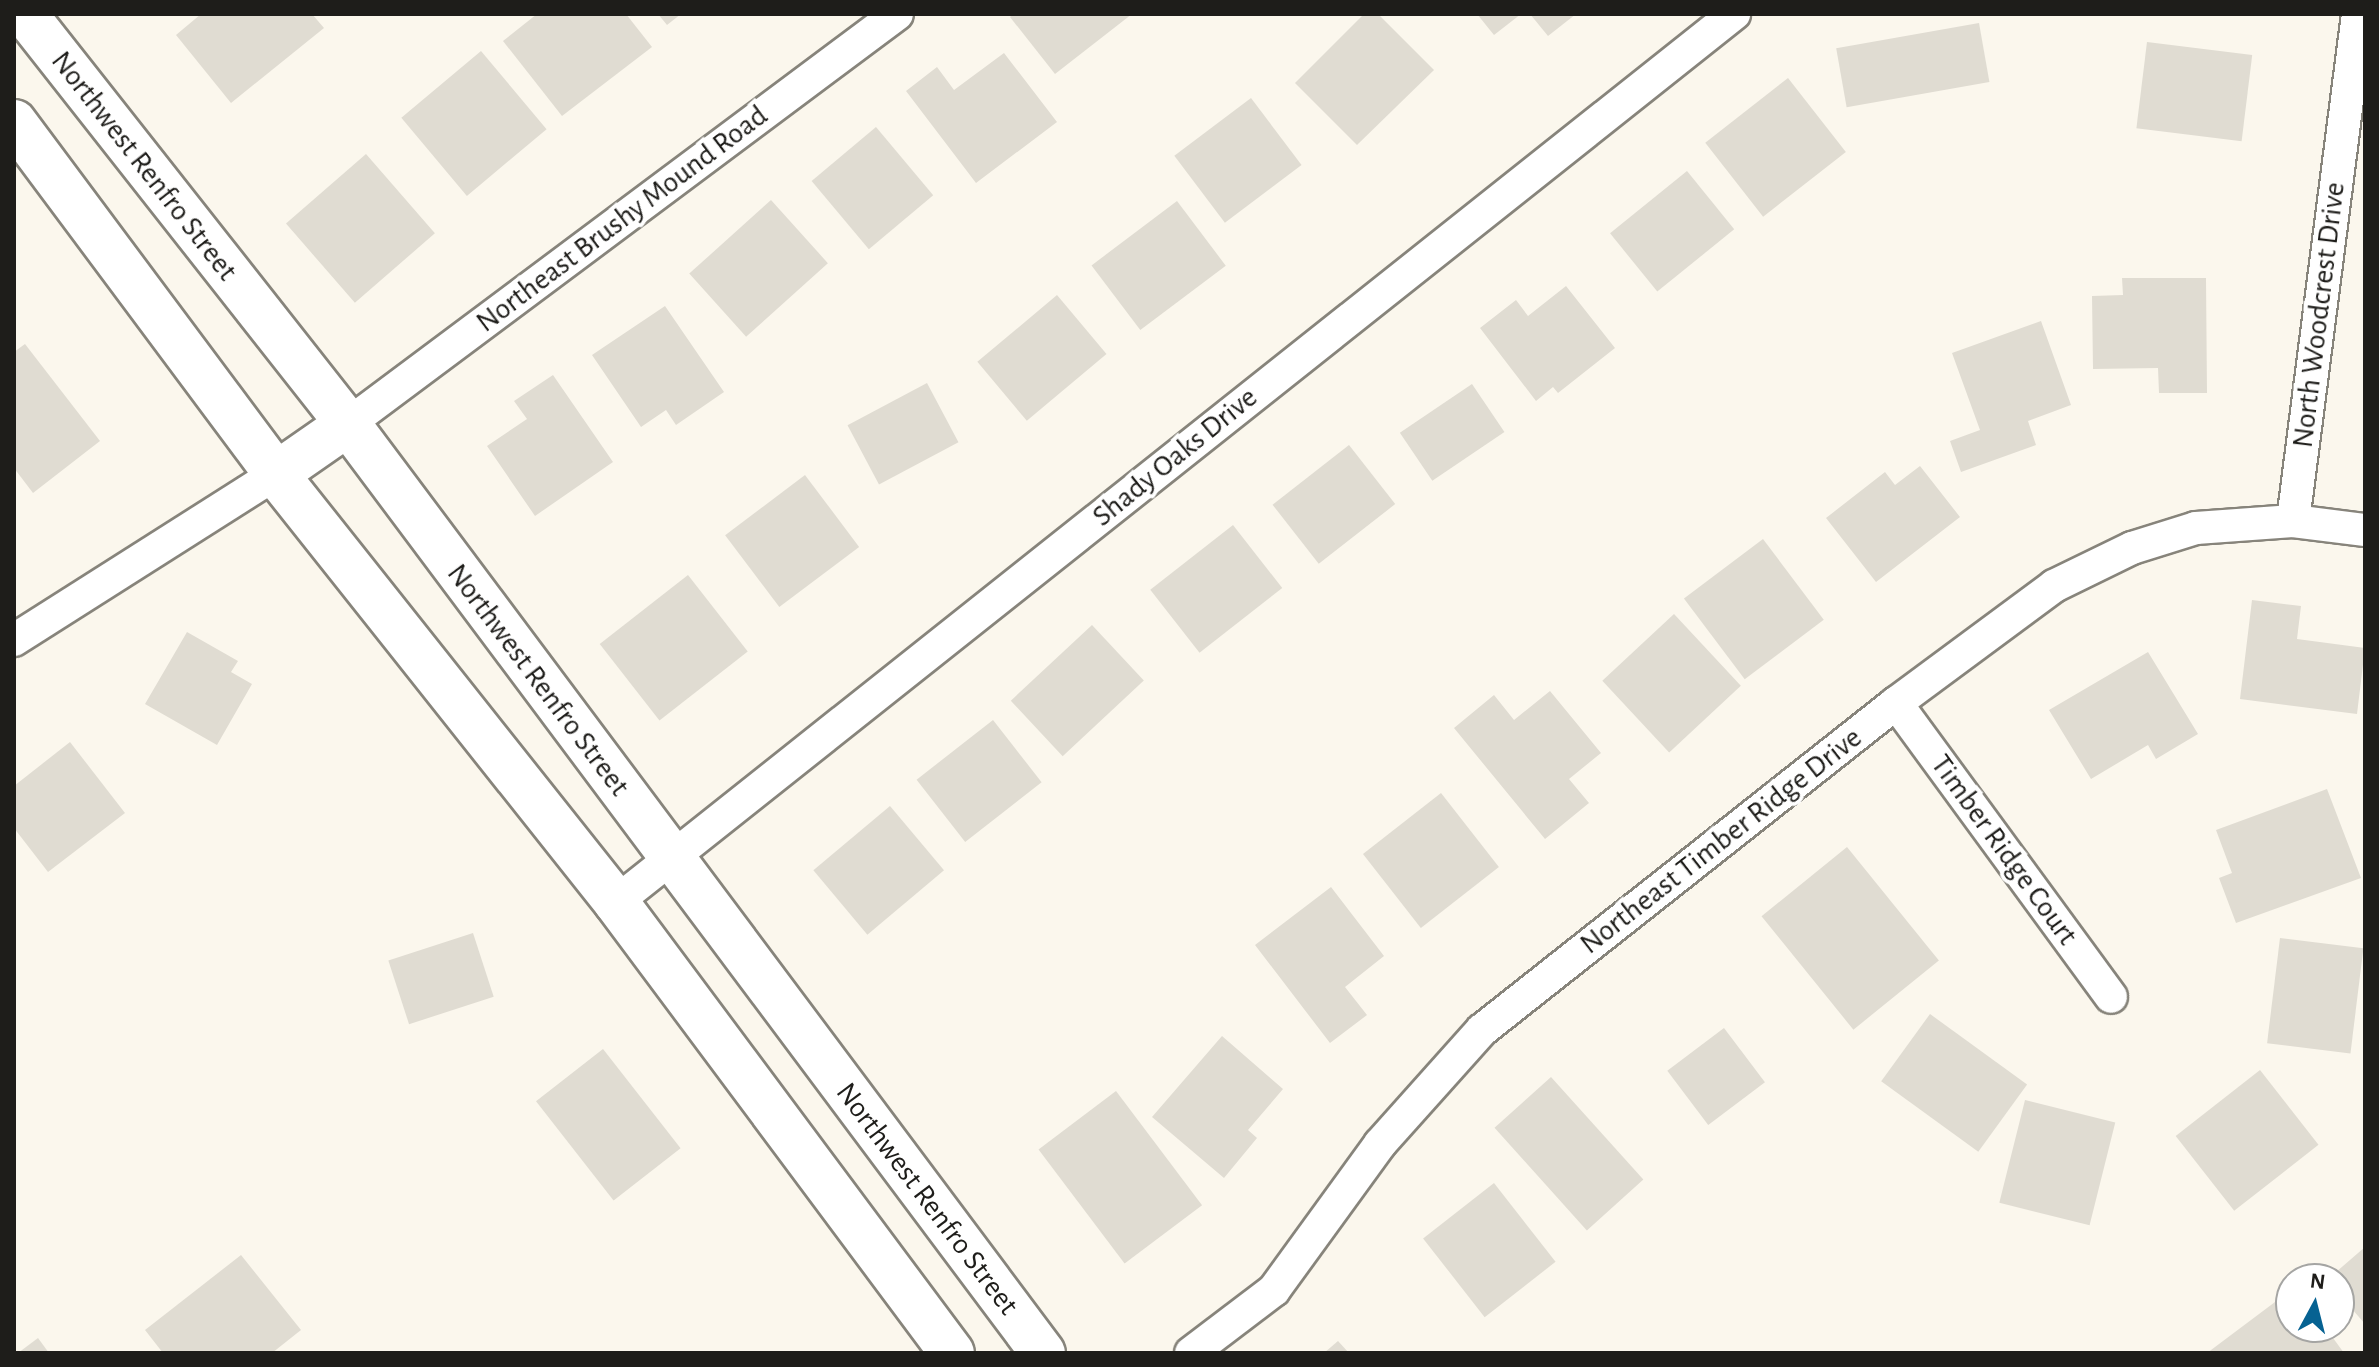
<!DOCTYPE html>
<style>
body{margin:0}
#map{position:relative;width:2379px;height:1367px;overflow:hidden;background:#fbf7ed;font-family:"Alegreya Sans",sans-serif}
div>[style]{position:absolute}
.building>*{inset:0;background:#e0dcd2;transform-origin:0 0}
.roads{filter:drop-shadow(2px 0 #87847b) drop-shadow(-2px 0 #87847b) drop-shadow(0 2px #87847b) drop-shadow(0 -2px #87847b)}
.street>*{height:32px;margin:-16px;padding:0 16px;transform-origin:16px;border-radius:16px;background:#fff}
.secondary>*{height:44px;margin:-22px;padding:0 22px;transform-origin:22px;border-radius:22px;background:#fff}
span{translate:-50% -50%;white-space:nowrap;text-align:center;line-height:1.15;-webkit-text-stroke:8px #fff;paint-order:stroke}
.street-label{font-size:30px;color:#1e1d1a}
.frame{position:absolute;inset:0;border:16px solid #1e1d1a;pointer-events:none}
.north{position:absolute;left:2275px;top:1263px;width:80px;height:80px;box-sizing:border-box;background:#fff;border:2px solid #a5a5a3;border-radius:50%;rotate:7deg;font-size:22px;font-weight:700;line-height:32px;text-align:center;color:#1e1d1a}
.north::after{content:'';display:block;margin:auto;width:28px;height:36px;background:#066292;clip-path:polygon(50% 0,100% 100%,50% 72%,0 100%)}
</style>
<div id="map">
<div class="building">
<i style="clip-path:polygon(201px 14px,312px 14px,324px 28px,231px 103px,176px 35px)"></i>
<i style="clip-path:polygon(537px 14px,626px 14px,652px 47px,562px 116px,503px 41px)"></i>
<i style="clip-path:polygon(658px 14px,681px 14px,667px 25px)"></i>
<i style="clip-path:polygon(1013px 14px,1132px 14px,1055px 74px,1010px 17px)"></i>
<i style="clip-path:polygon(1364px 14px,1378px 14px,1434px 70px,1357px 145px,1295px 83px)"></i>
<i style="clip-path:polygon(1477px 14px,1521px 14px,1494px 35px)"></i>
<i style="clip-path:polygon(1530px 14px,1576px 14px,1548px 36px)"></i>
<i style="left:1979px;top:23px;width:60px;height:145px;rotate:80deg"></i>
<i style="left:2147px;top:42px;width:106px;height:87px;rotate:7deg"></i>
<i style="left:481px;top:51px;width:102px;height:104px;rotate:50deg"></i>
<i style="clip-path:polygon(1004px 53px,1057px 122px,976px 183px,906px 91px,937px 67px,954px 90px)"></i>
<i style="left:1788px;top:78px;width:94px;height:105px;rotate:52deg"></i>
<i style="left:1251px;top:98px;width:84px;height:96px;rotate:53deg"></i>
<i style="left:876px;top:127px;width:89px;height:84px;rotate:50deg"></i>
<i style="left:366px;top:154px;width:105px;height:106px;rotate:49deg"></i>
<i style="left:1687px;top:171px;width:75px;height:99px;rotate:51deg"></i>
<i style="left:771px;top:200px;width:85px;height:110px;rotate:48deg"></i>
<i style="left:1177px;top:201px;width:81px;height:107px;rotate:53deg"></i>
<i style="clip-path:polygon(2122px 278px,2206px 278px,2207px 393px,2159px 393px,2158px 368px,2093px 369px,2092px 296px,2123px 295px)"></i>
<i style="clip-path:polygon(1566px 286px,1615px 348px,1558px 393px,1553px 387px,1536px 401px,1480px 328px,1516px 300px,1528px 316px)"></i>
<i style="left:1057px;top:295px;width:77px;height:104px;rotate:50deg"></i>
<i style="clip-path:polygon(665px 306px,724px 392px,676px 425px,666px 410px,641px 427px,592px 355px)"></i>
<i style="clip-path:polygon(2041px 321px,2071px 405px,2028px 421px,2036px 445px,1961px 472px,1950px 441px,1980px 430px,1952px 353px)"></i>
<i style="clip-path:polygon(25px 344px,100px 441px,33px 493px,14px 468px,14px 352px)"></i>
<i style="clip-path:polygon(553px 375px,613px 462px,535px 516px,487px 446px,527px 419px,514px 401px)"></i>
<i style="left:927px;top:383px;width:67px;height:90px;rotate:62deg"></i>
<i style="left:1472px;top:384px;width:58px;height:87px;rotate:56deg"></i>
<i style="left:1349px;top:445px;width:75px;height:97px;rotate:52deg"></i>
<i style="clip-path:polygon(1920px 466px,1960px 517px,1876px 582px,1826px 518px,1885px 472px,1895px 485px)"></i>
<i style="left:805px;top:475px;width:90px;height:100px;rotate:53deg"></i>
<i style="left:1233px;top:525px;width:80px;height:105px;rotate:52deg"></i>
<i style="left:1763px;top:539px;width:101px;height:99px;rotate:53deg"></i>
<i style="left:688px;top:575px;width:97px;height:112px;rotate:52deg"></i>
<i style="clip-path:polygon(2252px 600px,2301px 606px,2297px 639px,2365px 648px,2357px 714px,2240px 699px)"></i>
<i style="left:1674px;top:614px;width:98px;height:98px;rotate:47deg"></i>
<i style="left:1092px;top:625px;width:76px;height:111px;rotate:47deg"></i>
<i style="clip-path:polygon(187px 632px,238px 661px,231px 672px,252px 684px,217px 745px,145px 704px)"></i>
<i style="clip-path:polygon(2148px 652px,2198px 734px,2156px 759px,2148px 745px,2091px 779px,2049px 710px)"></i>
<i style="clip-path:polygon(1550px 691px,1601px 753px,1569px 779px,1589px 803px,1545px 839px,1454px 728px,1494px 695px,1514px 720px)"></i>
<i style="left:993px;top:720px;width:79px;height:97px;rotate:52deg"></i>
<i style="clip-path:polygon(70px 742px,125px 813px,48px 872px,14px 828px,14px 786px)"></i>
<i style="clip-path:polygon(2327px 789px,2361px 878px,2236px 923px,2219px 878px,2232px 873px,2216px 830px)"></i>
<i style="left:1441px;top:793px;width:94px;height:99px;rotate:52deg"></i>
<i style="left:890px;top:806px;width:84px;height:100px;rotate:50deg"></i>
<i style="left:1847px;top:847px;width:146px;height:110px;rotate:51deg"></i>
<i style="clip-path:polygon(1331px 887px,1384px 956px,1345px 987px,1367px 1015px,1330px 1043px,1255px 945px)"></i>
<i style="left:473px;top:933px;width:67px;height:89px;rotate:72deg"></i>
<i style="left:2280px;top:938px;width:84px;height:106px;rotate:7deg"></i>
<i style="left:1930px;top:1014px;width:120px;height:83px;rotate:36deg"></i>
<i style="left:1724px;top:1028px;width:68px;height:71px;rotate:53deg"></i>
<i style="clip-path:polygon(1222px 1036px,1283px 1089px,1248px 1130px,1257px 1138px,1224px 1178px,1152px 1117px)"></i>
<i style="left:603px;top:1049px;width:126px;height:85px;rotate:52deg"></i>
<i style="left:2260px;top:1070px;width:95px;height:107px;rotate:52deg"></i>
<i style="left:1551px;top:1077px;width:138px;height:76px;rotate:48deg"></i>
<i style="left:1116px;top:1091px;width:143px;height:97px;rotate:53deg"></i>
<i style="left:2025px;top:1100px;width:93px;height:106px;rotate:14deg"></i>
<i style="left:1494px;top:1183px;width:100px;height:90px;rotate:52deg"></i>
<i style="clip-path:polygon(2365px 1247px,2365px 1324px,2339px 1294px,2339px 1279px,2328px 1279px)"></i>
<i style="clip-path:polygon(241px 1255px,301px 1330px,272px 1353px,163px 1353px,145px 1330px)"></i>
<i style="clip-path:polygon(2291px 1290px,2291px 1327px,2325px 1327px,2344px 1353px,2207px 1353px)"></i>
<i style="clip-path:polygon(38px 1338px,49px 1353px,18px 1353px)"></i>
<i style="clip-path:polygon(1338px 1341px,1349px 1353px,1324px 1353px)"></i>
</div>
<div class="roads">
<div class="street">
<i style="left:348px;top:424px;width:685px;rotate:-36.75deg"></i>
<i style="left:2293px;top:521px;width:511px;rotate:-82.69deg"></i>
<i style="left:14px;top:640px;width:310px;rotate:-32.4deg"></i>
<i style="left:1896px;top:703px;width:364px;rotate:53.8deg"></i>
<i style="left:616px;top:902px;width:1428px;rotate:-38.46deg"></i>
<i style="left:1191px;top:1353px;width:104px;rotate:-37.2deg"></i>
<i style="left:1274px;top:1290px;width:180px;rotate:-54deg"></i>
<i style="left:1380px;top:1144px;width:153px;rotate:-48.2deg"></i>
<i style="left:1482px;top:1030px;width:528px;rotate:-38.3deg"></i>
<i style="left:1896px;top:703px;width:197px;rotate:-36.5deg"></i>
<i style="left:2054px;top:586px;width:87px;rotate:-26deg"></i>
<i style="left:2132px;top:548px;width:67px;rotate:-17.4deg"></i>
<i style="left:2196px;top:528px;width:97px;rotate:-4.1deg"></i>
<i style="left:2293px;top:521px;width:73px;rotate:7.1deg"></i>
</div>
<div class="secondary">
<i style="left:25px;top:14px;width:522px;rotate:51.77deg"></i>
<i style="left:348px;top:424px;width:1160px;rotate:53.2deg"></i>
<i style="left:14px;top:122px;width:439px;rotate:53.3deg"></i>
<i style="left:276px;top:474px;width:547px;rotate:51.54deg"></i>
<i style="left:616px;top:902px;width:562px;rotate:53.31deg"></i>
<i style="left:276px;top:474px;width:88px;rotate:-34.8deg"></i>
</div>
</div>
<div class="street-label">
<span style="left:144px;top:166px;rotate:52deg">Northwest Renfro Street</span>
<span style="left:622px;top:219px;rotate:-37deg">Northeast Brushy Mound Road</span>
<span style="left:2319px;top:315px;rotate:-83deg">North Woodcrest Drive</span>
<span style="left:1175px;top:457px;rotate:-39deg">Shady Oaks Drive</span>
<span style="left:538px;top:680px;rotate:53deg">Northwest Renfro Street</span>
<span style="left:1721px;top:841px;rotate:-38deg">Northeast Timber Ridge Drive</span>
<span style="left:2004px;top:850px;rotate:54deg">Timber Ridge Court</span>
<span style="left:927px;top:1199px;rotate:53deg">Northwest Renfro Street</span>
</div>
<div class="frame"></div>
<div class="north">N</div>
</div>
